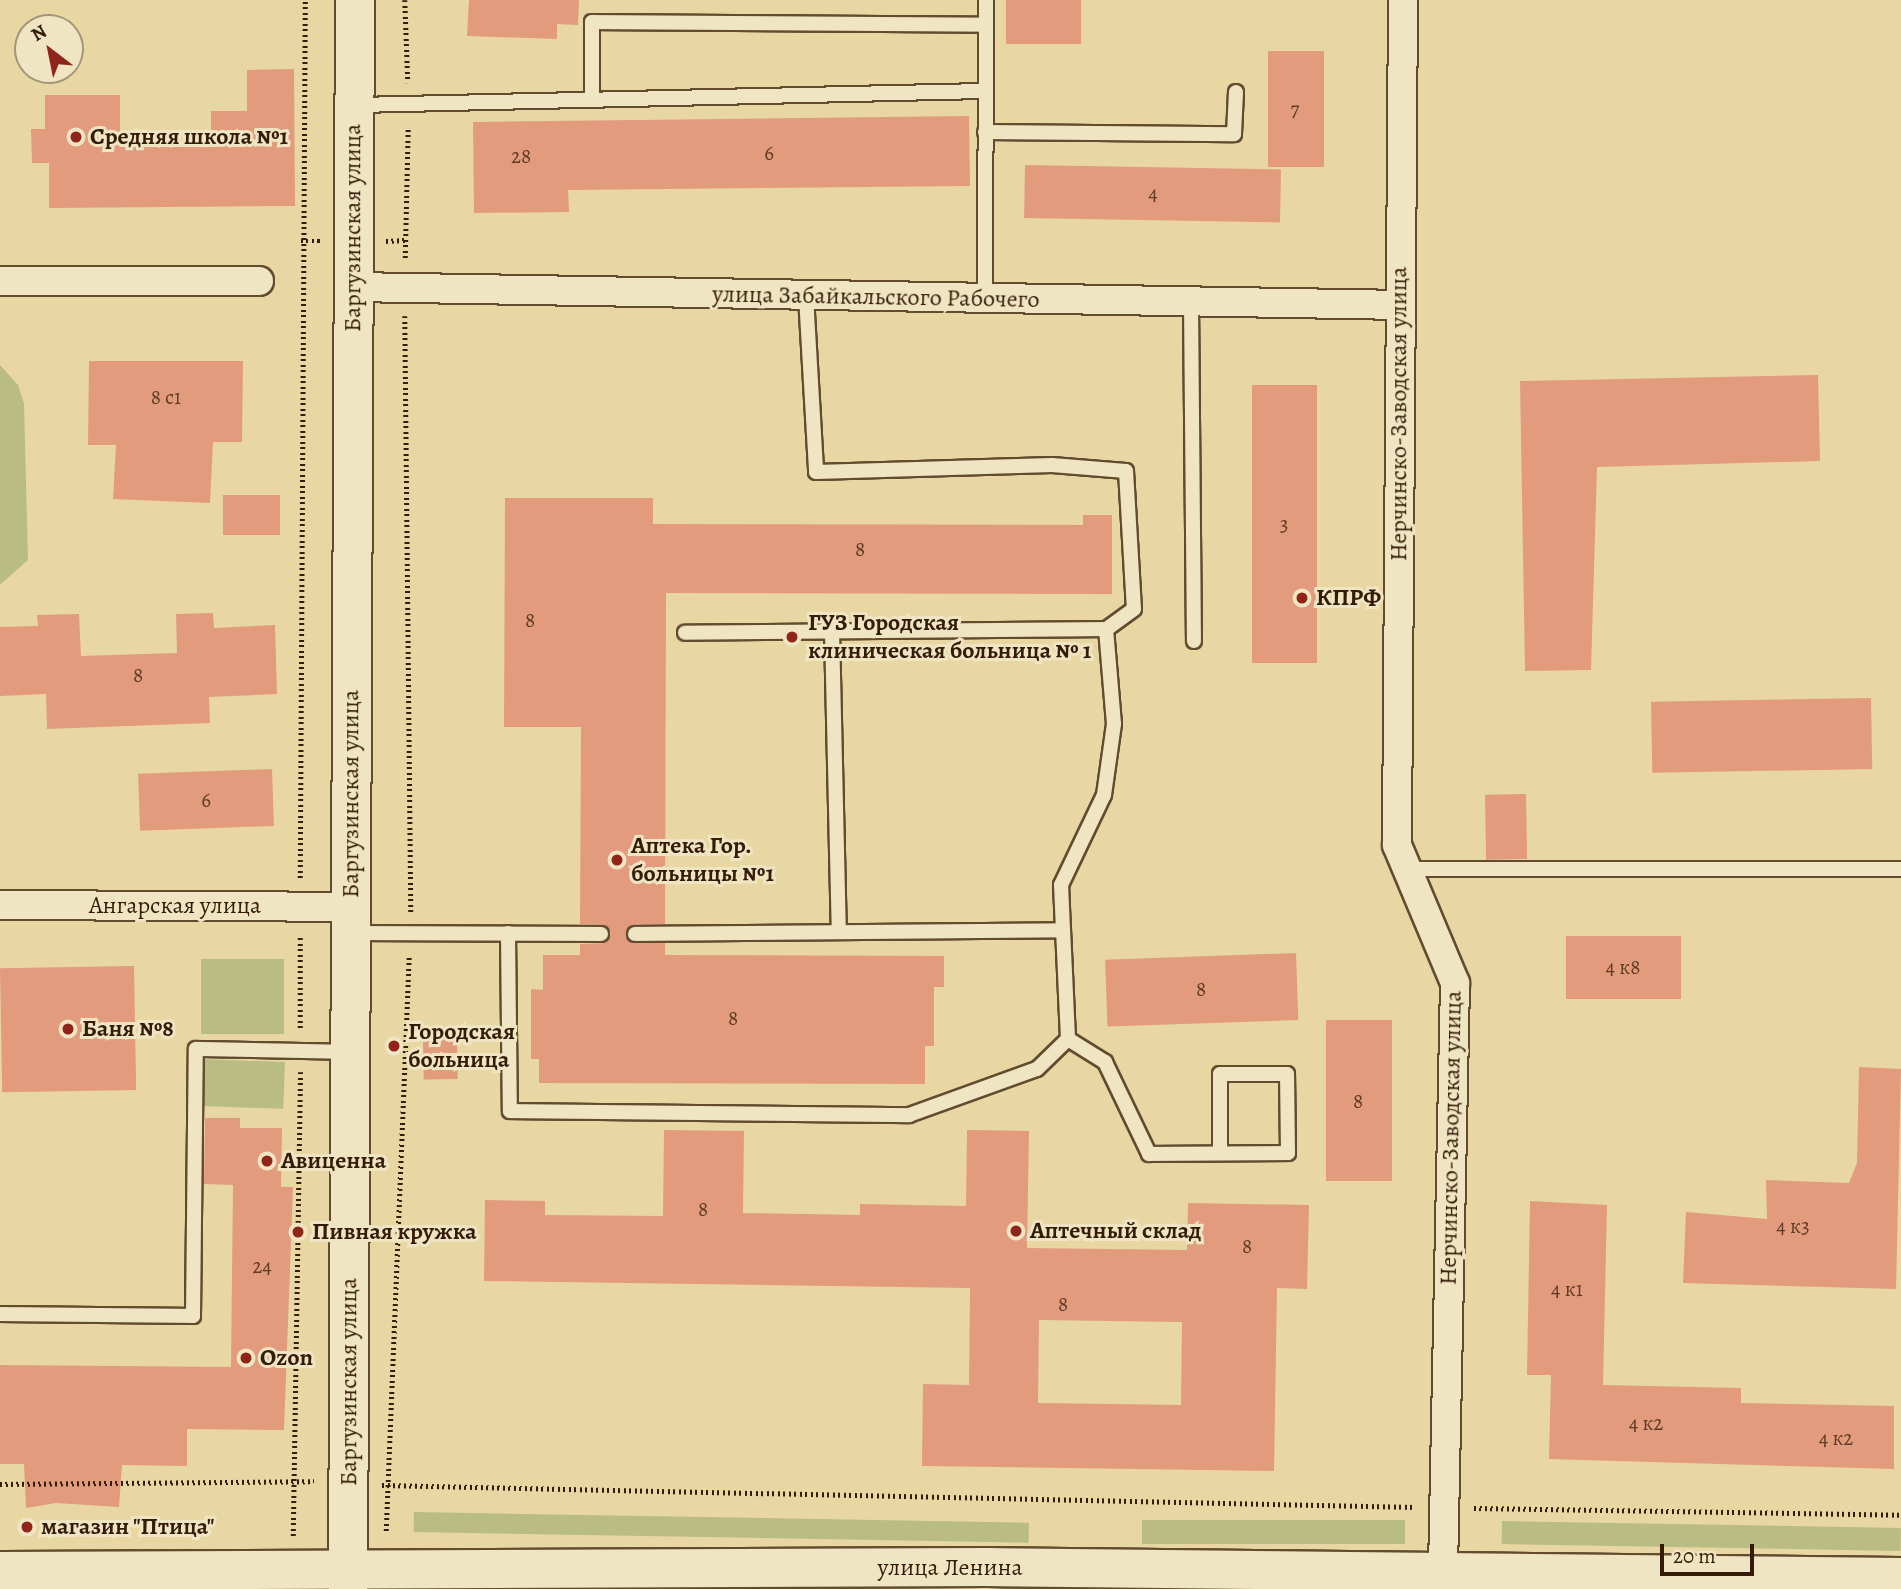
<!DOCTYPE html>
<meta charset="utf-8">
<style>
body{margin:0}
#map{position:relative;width:1901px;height:1589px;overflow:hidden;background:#e8d7a3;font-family:Alegreya,serif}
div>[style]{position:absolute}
.green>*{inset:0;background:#b9bd83;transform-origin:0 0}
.building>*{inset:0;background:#e29b7d;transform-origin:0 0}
.path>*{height:4.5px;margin-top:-2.25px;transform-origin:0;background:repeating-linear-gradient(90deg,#351c08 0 2px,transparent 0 5.5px)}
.roads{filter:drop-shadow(2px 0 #624b2f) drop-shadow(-2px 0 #624b2f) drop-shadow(0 2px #624b2f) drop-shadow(0 -2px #624b2f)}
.service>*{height:14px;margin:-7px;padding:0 7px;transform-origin:7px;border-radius:7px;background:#f0e5c3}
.minor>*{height:28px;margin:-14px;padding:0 14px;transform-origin:14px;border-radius:14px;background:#f0e5c3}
.secondary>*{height:38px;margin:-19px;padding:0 19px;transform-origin:19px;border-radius:19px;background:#f0e5c3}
.dots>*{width:19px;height:19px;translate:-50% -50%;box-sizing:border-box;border:4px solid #f0e5c3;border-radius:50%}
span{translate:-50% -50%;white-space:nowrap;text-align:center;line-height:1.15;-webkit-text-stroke:6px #f0e5c3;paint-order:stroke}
.number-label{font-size:21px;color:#603c25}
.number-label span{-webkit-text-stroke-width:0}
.poi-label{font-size:24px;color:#351c08;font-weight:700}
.left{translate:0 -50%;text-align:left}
.street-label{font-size:24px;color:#351c08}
.north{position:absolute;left:14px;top:14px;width:70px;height:70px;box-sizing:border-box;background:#f0e5c3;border:2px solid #a59578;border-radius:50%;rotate:328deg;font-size:19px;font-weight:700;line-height:28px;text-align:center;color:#351c08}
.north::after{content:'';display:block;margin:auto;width:24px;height:32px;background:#8f2418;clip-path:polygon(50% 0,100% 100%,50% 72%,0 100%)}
.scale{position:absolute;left:1660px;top:1544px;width:94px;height:32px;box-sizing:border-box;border:4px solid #351c08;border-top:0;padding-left:9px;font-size:21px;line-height:24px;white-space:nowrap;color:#351c08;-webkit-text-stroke:5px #f0e5c3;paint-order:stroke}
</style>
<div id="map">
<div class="green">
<i style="clip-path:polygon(0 365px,18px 385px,24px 404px,28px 560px,0 585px)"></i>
<i style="left:201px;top:959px;width:83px;height:75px"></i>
<i style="left:202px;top:1059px;width:83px;height:47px;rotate:2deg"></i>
<i style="left:414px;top:1512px;width:615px;height:20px;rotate:1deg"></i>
<i style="left:1142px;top:1520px;width:263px;height:24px"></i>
<i style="left:1502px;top:1521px;width:399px;height:23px;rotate:1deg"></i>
</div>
<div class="building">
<i style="clip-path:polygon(469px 0,579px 0,578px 25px,557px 24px,557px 39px,467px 36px)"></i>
<i style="left:1006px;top:0;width:75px;height:44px"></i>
<i style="left:1268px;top:51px;width:56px;height:116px"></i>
<i style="clip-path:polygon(294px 69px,295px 206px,49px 208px,49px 163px,32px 163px,31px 129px,45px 129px,45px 95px,120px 95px,120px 147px,211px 146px,211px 111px,247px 111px,247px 70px)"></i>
<i style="clip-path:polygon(969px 116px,970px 186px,568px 190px,569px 212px,474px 213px,473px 122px)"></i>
<i style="left:1025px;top:165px;width:256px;height:53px;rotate:1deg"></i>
<i style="clip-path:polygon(89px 361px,243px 361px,242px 442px,213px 442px,210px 503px,113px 499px,116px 445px,88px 445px)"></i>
<i style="clip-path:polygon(1818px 375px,1820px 461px,1597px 467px,1591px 670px,1525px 671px,1520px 381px)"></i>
<i style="left:1252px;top:385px;width:65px;height:278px"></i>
<i style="left:223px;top:495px;width:57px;height:40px"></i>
<i style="clip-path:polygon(505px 498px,653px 498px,653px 524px,1083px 525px,1083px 515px,1112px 515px,1112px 594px,666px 593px,665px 924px,631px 925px,626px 938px,665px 943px,665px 955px,944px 956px,944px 987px,934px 987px,934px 1046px,925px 1046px,925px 1084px,539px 1083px,539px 1059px,531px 1059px,531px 989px,543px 990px,543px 955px,580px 955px,580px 944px,605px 943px,611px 933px,605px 925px,580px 924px,581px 727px,504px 727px)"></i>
<i style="clip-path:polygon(213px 613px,214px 628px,275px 625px,277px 694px,209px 697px,210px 723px,47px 729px,46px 694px,0 696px,0 627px,38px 626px,37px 615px,79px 614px,81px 656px,177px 653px,176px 614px)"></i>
<i style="left:1871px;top:698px;width:71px;height:220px;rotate:89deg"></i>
<i style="left:272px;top:769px;width:57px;height:134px;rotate:88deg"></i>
<i style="left:1526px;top:794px;width:65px;height:41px;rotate:89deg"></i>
<i style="left:1566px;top:936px;width:115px;height:63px"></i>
<i style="left:1296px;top:953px;width:67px;height:191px;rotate:88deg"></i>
<i style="left:134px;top:966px;width:124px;height:134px;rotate:89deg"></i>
<i style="left:1326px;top:1020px;width:66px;height:161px"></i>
<i style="left:457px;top:1036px;width:43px;height:34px;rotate:89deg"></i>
<i style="clip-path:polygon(1859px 1067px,1901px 1069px,1896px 1289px,1683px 1283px,1686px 1212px,1767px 1219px,1766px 1180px,1849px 1183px,1857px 1163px)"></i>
<i style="clip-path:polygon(205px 1118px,240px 1118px,240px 1128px,282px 1128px,281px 1187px,293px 1187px,284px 1430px,187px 1429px,187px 1466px,122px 1465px,119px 1507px,56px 1503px,26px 1508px,24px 1464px,0 1464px,0 1365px,231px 1367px,233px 1185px,204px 1184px)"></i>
<i style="clip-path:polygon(evenodd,664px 1130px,744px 1131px,743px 1213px,860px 1215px,860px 1204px,966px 1206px,967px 1130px,1029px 1131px,1027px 1248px,1187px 1250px,1188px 1203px,1309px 1205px,1307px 1289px,1277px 1288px,1274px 1471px,922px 1466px,923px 1384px,969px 1385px,970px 1288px,484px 1281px,485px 1200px,545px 1201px,545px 1215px,663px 1216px,664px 1130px,1039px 1320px,1182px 1322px,1181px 1405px,1038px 1403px,1039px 1320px)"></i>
<i style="clip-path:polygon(1530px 1201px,1607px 1205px,1603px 1385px,1741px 1388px,1741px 1403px,1894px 1406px,1894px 1469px,1549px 1459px,1551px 1375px,1527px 1375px)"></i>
</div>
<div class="path">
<i style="left:405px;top:0;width:83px;rotate:87.9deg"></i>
<i style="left:301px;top:241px;width:21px"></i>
<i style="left:386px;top:241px;width:19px;rotate:-3deg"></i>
<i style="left:405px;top:258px;width:131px;rotate:-88.7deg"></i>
<i style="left:405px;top:316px;width:596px;rotate:89.42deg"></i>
<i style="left:300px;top:878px;width:878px;rotate:-89.67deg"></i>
<i style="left:300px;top:1028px;width:93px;rotate:-90deg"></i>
<i style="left:0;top:1484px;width:314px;rotate:-0.5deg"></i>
<i style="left:382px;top:1485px;width:1034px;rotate:1.22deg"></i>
<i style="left:1474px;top:1508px;width:427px;rotate:0.9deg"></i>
<i style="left:386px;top:1531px;width:575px;rotate:-87.71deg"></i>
<i style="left:293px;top:1536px;width:464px;rotate:-89.1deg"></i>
</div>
<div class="roads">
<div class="service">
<i style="left:592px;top:100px;width:78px;rotate:-90deg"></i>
<i style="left:592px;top:22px;width:394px;rotate:0.4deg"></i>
<i style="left:357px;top:105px;width:628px;rotate:-1.28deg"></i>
<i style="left:985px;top:132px;width:249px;rotate:0.5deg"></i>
<i style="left:1234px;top:134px;width:42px;rotate:-87.3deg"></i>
<i style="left:806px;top:296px;width:176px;rotate:86.7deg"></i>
<i style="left:816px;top:472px;width:236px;rotate:-1.7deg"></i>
<i style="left:1052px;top:465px;width:74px;rotate:4.6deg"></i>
<i style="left:1126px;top:471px;width:138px;rotate:86.7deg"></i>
<i style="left:1134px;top:609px;width:34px;rotate:144deg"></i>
<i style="left:985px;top:300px;width:300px;rotate:-89.8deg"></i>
<i style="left:1191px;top:302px;width:339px;rotate:89.5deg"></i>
<i style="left:832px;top:631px;width:300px;rotate:88.7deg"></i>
<i style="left:1408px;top:869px;width:493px"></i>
<i style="left:354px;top:933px;width:247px;rotate:0.2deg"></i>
<i style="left:508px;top:933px;width:178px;rotate:89.4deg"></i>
<i style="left:510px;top:1111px;width:399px;rotate:0.6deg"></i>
<i style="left:909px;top:1115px;width:136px;rotate:-19.8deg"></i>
<i style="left:1037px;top:1069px;width:43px;rotate:-44.1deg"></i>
<i style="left:1068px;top:1039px;width:109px;rotate:-92.6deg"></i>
<i style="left:635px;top:934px;width:428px;rotate:-0.5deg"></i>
<i style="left:1063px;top:930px;width:45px;rotate:-92.5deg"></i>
<i style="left:1061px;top:885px;width:100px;rotate:-64.5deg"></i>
<i style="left:1104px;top:795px;width:72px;rotate:-82deg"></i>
<i style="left:1114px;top:724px;width:95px;rotate:-94.8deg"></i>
<i style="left:1106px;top:629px;width:421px;rotate:179.5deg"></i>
<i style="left:1068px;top:1039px;width:44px;rotate:31.9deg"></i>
<i style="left:1105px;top:1062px;width:102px;rotate:64.4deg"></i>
<i style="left:1149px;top:1154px;width:139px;rotate:-0.4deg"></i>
<i style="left:1288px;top:1153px;width:79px;rotate:-90.7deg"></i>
<i style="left:1287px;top:1074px;width:67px;rotate:180deg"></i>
<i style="left:1220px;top:1074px;width:79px;rotate:90deg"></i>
<i style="left:0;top:1314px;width:193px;rotate:0.6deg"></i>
<i style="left:193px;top:1316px;width:267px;rotate:-89.4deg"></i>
<i style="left:196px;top:1049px;width:151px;rotate:1.1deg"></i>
</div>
<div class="minor">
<i style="left:1403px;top:0;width:845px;rotate:90.41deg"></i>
<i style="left:1397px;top:845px;width:150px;rotate:67.2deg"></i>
<i style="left:1455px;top:983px;width:590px;rotate:91.17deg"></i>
<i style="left:0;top:281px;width:259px"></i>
<i style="left:352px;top:287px;width:1048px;rotate:0.98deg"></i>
<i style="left:0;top:905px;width:351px;rotate:0.3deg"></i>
</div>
<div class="secondary">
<i style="left:0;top:1571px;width:987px;rotate:-0.23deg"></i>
<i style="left:987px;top:1567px;width:914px;rotate:0.63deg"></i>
<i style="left:348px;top:1589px;width:1589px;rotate:-89.75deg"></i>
</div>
</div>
<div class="dots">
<i style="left:76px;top:137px;background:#8f2418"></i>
<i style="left:1302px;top:598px;background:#8f2418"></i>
<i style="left:792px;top:637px;background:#8f2418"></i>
<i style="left:617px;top:860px;background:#8f2418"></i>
<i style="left:68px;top:1029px;background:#8f2418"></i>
<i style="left:394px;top:1046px;background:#8f2418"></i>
<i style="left:267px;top:1161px;background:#8f2418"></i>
<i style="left:1016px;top:1231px;background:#8f2418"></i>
<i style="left:298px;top:1232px;background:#8f2418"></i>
<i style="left:246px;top:1358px;background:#8f2418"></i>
<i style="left:27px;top:1527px;background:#8f2418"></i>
</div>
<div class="number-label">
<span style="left:1295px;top:109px">7</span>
<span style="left:769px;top:153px">6</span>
<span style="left:521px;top:156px">28</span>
<span style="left:1153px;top:193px">4</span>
<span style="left:166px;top:397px">8 с1</span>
<span style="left:1284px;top:524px">3</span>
<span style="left:860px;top:549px">8</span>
<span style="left:530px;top:620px">8</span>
<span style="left:138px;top:675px">8</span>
<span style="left:206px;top:800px">6</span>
<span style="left:1623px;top:967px">4 к8</span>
<span style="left:1201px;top:989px">8</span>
<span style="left:733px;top:1018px">8</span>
<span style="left:1358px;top:1101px">8</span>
<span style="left:703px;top:1209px">8</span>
<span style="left:1793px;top:1226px">4 к3</span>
<span style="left:1247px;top:1246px">8</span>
<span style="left:262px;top:1266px">24</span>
<span style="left:1567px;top:1289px">4 к1</span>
<span style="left:1063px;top:1304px">8</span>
<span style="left:1646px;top:1423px">4 к2</span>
<span style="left:1836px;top:1438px">4 к2</span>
</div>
<div class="poi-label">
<span class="left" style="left:90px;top:137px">Средняя школа №1</span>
<span class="left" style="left:1316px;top:598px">КПРФ</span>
<span class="left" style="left:808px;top:637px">ГУЗ Городская<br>клиническая больница № 1</span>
<span class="left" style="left:631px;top:860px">Аптека Гор.<br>больницы №1</span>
<span class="left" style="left:82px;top:1029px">Баня №8</span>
<span class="left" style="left:408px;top:1046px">Городская<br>больница</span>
<span class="left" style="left:281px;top:1161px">Авиценна</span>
<span class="left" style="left:1030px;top:1231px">Аптечный склад</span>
<span class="left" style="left:312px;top:1232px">Пивная кружка</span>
<span class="left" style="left:260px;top:1358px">Ozon</span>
<span class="left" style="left:41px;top:1527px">магазин "Птица"</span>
</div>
<div class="street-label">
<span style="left:353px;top:228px;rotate:-90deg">Баргузинская улица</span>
<span style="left:876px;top:297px;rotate:1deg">улица Забайкальского Рабочего</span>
<span style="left:1399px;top:414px;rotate:-90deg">Нерчинско-Заводская улица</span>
<span style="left:351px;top:794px;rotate:-90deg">Баргузинская улица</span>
<span style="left:175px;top:906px">Ангарская улица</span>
<span style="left:1451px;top:1138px;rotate:-89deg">Нерчинско-Заводская улица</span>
<span style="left:349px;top:1382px;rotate:-90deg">Баргузинская улица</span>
<span style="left:950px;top:1568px">улица Ленина</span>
</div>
<div class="north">N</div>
<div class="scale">20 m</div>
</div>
